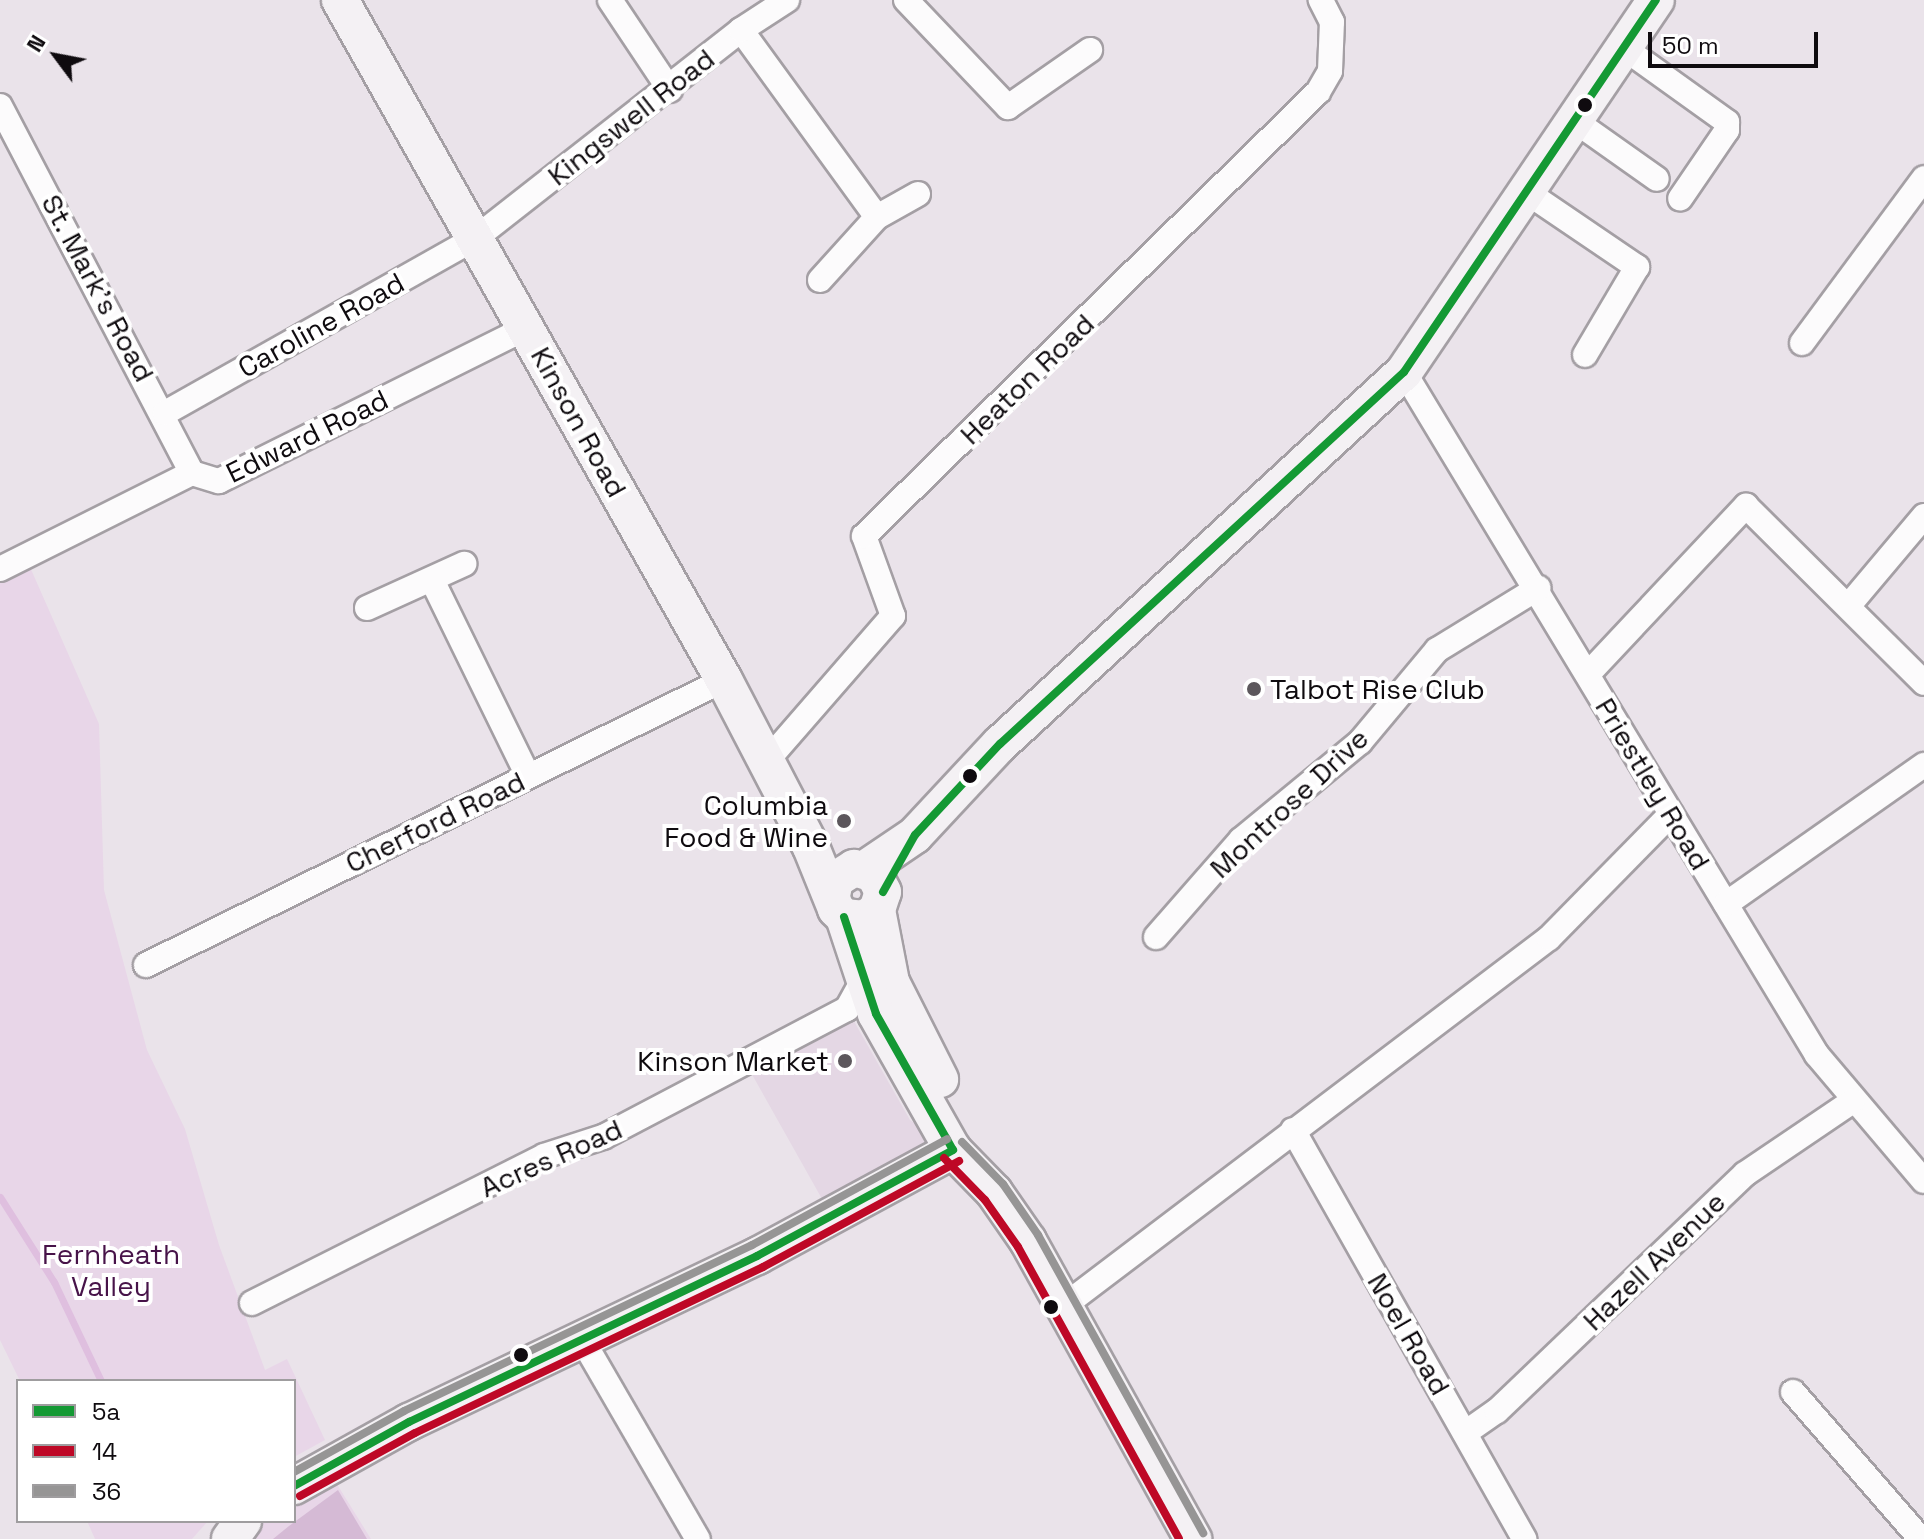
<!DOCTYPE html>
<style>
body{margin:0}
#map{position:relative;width:1924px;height:1539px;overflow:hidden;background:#eae3ea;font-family:"Space Grotesk",sans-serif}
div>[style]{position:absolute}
.built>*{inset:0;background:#e4d7e4}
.green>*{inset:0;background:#e8d6e8}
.forest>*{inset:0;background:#d5bad5}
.stream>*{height:7px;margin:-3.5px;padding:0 3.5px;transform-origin:3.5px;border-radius:3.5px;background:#dfbfdf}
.roads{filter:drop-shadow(2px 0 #a49fa4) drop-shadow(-2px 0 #a49fa4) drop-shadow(0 2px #a49fa4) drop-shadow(0 -2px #a49fa4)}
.street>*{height:24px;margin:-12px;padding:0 12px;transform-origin:12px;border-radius:12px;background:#fcfbfc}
.secondary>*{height:36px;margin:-18px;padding:0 18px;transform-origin:18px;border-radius:18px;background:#f4f1f4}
.bus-1>*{height:8px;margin:-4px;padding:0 4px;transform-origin:4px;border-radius:4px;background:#149934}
.bus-2>*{height:8px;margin:-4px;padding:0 4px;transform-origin:4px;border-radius:4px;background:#be0826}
.bus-3>*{height:8px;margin:-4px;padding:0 4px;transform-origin:4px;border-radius:4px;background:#969595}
.dots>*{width:22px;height:22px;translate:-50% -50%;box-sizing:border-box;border:4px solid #fff;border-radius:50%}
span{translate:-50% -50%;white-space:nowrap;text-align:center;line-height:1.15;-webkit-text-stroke:8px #fff;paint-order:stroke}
.street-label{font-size:28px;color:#0f0b0f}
.poi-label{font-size:28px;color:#0f0b0f}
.left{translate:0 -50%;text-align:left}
.right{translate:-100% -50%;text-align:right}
.park-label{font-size:28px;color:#471349}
.legend{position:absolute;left:16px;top:1379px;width:280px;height:144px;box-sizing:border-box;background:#fff;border:2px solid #9f9d9f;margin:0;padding:10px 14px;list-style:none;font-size:24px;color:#0f0b0f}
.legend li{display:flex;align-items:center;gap:16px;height:40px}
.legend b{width:40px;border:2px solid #9f9d9f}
.north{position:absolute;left:16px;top:16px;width:80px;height:80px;-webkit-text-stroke:6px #fff;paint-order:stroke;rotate:302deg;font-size:22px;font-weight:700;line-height:32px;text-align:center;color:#0f0b0f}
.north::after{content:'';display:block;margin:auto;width:28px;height:36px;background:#0f0b0f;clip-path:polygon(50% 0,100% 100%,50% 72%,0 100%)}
.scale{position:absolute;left:1648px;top:32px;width:170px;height:36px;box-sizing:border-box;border:4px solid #0f0b0f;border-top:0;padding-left:10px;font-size:24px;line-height:28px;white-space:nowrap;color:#0f0b0f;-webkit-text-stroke:6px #fff;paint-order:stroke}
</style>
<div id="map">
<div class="built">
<i style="clip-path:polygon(847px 1009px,910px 1120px,953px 1150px,831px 1215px,745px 1062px)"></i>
</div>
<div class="green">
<i style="clip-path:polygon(30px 567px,99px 724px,104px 890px,147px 1050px,185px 1129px,219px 1245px,265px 1370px,287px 1359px,325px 1440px,294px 1457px,294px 1381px,20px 1381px,0 1340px,0 580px)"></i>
<i style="clip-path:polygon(325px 1465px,371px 1539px,230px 1539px,243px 1521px,294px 1521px,294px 1486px)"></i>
<i style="clip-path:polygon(87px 1521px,208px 1521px,192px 1539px,95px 1539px)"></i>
</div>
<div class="forest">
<i style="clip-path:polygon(338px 1490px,367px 1539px,273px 1539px,289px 1526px)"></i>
</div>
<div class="stream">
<i style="left:0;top:1197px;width:101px;rotate:57.6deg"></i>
<i style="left:54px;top:1282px;width:110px;rotate:64.6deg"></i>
</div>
<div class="roads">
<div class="street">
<i style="left:610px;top:0;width:108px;rotate:56.3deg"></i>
<i style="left:906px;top:0;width:148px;rotate:46.4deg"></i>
<i style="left:1008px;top:107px;width:100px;rotate:-34.8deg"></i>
<i style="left:741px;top:30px;width:231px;rotate:54deg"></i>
<i style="left:877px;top:217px;width:85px;rotate:132.1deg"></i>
<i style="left:1624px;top:48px;width:127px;rotate:35.7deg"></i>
<i style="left:1727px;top:122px;width:8px;rotate:90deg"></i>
<i style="left:1727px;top:130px;width:83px;rotate:124.3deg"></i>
<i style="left:0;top:106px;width:414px;rotate:62.4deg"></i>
<i style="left:1575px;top:121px;width:100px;rotate:35.3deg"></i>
<i style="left:1528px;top:193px;width:132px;rotate:34.2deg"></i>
<i style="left:1637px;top:267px;width:102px;rotate:120.6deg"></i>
<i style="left:877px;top:217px;width:47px;rotate:-29.3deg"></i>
<i style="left:1802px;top:343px;width:205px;rotate:-53.5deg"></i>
<i style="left:1404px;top:372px;width:798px;rotate:58.84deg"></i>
<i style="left:1817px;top:1055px;width:165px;rotate:49.7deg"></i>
<i style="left:165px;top:413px;width:358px;rotate:-29.4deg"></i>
<i style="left:477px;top:237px;width:335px;rotate:-38.1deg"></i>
<i style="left:741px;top:30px;width:55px;rotate:-33.1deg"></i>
<i style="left:0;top:569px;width:215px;rotate:-26.6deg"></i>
<i style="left:192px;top:473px;width:28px;rotate:17deg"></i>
<i style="left:219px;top:481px;width:343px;rotate:-26.5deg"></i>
<i style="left:432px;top:580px;width:218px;rotate:63.9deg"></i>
<i style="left:1850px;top:604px;width:115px;rotate:-49.9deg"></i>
<i style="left:367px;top:608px;width:107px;rotate:-24.4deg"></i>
<i style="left:1588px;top:674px;width:231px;rotate:-46.8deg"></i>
<i style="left:1746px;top:506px;width:251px;rotate:44.8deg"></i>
<i style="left:765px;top:763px;width:195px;rotate:-49deg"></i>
<i style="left:893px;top:616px;width:85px;rotate:-109.9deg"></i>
<i style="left:864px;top:536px;width:635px;rotate:-44.36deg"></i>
<i style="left:1318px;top:92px;width:24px;rotate:-60deg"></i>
<i style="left:1330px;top:71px;width:49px;rotate:-87.7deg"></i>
<i style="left:1332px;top:22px;width:25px;rotate:-117deg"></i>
<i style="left:1726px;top:904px;width:242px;rotate:-35.1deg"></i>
<i style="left:1156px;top:937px;width:129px;rotate:-48.8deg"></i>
<i style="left:1241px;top:840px;width:154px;rotate:-39.5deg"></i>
<i style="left:1360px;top:742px;width:120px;rotate:-50.1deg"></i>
<i style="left:1437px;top:650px;width:119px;rotate:-31.5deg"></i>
<i style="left:146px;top:965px;width:644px;rotate:-26.25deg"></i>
<i style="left:1293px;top:1130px;width:470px;rotate:60.5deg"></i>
<i style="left:252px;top:1303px;width:327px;rotate:-26.7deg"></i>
<i style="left:544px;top:1156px;width:62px;rotate:-17.9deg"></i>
<i style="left:603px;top:1137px;width:276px;rotate:-27.7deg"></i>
<i style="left:847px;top:1009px;width:31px;rotate:-61deg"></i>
<i style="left:1065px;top:1305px;width:607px;rotate:-37.17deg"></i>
<i style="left:1549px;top:938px;width:174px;rotate:-45.5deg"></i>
<i style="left:583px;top:1341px;width:229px;rotate:59.9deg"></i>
<i style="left:1793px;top:1392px;width:195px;rotate:49deg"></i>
<i style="left:1465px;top:1433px;width:39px;rotate:-35deg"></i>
<i style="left:1497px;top:1411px;width:343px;rotate:-43.7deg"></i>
<i style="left:1745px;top:1174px;width:130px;rotate:-34.1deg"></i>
</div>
<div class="secondary">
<i style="left:340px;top:0;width:781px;rotate:60.55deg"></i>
<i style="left:724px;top:680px;width:188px;rotate:62.5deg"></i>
<i style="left:811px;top:847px;width:67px;rotate:68deg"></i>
<i style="left:836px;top:909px;width:11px;rotate:45deg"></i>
<i style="left:844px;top:917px;width:21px;rotate:5deg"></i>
<i style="left:865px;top:919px;width:15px;rotate:-37deg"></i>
<i style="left:877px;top:910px;width:19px;rotate:-72deg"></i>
<i style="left:883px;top:892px;width:20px;rotate:-117deg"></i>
<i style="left:874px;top:874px;width:21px;rotate:-163deg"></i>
<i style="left:854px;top:868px;width:22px;rotate:148deg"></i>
<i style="left:835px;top:880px;width:16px;rotate:101deg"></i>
<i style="left:865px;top:869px;width:60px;rotate:-34.2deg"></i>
<i style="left:915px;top:835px;width:125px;rotate:-47deg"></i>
<i style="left:1000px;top:744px;width:549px;rotate:-42.64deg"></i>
<i style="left:1404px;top:372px;width:449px;rotate:-55.9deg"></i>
<i style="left:877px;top:910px;width:73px;rotate:79deg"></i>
<i style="left:891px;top:982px;width:109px;rotate:63.2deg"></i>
<i style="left:844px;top:917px;width:102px;rotate:71.7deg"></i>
<i style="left:876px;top:1014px;width:156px;rotate:60.5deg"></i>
<i style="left:953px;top:1150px;width:59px;rotate:45.7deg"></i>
<i style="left:994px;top:1192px;width:60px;rotate:55.2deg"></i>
<i style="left:1028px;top:1241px;width:341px;rotate:61deg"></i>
<i style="left:294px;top:1486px;width:132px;rotate:-29.1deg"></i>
<i style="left:409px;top:1422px;width:386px;rotate:-25.5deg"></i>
<i style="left:757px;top:1256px;width:223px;rotate:-28.4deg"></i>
<i style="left:230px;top:1539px;width:22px;rotate:-54deg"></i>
</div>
</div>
<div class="bus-1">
<i style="left:883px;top:892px;width:65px;rotate:-60.7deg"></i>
<i style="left:915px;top:835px;width:125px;rotate:-47deg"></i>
<i style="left:1000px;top:744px;width:549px;rotate:-42.64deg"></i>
<i style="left:1404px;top:372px;width:449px;rotate:-55.9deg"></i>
<i style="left:844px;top:917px;width:102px;rotate:71.7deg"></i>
<i style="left:876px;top:1014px;width:156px;rotate:60.5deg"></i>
<i style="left:294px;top:1486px;width:132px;rotate:-29.1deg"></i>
<i style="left:409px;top:1422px;width:386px;rotate:-25.5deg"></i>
<i style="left:757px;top:1256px;width:223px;rotate:-28.4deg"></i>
</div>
<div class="bus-2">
<i style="left:944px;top:1158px;width:59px;rotate:45.7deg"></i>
<i style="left:985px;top:1200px;width:57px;rotate:54.9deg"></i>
<i style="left:1018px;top:1247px;width:333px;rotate:61.1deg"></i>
<i style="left:300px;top:1496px;width:131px;rotate:-28.7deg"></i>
<i style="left:415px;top:1433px;width:386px;rotate:-25.5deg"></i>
<i style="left:763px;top:1267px;width:223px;rotate:-28.4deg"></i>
</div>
<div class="bus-3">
<i style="left:962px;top:1142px;width:59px;rotate:45.7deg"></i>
<i style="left:1003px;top:1184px;width:62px;rotate:55.5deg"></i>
<i style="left:1038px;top:1235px;width:341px;rotate:61deg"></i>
<i style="left:294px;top:1472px;width:126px;rotate:-29deg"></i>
<i style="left:404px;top:1411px;width:386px;rotate:-25.5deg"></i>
<i style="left:752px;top:1245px;width:222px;rotate:-28.5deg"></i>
</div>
<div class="dots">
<i style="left:1585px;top:105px;background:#0f0b0f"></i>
<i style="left:1254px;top:689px;background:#5c575c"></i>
<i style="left:970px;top:776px;background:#0f0b0f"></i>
<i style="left:844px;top:821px;background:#5c575c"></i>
<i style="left:845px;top:1061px;background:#5c575c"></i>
<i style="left:1051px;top:1307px;background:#0f0b0f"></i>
<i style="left:521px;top:1355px;background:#0f0b0f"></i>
</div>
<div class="street-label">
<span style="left:631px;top:117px;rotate:-38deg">Kingswell Road</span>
<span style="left:98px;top:288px;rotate:62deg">St. Mark's Road</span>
<span style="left:321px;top:325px;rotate:-29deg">Caroline Road</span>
<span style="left:1027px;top:379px;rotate:-44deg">Heaton Road</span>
<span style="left:579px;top:422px;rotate:61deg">Kinson Road</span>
<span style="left:307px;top:436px;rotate:-26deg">Edward Road</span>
<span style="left:1653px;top:784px;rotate:59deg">Priestley Road</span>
<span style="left:1289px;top:803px;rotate:-43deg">Montrose Drive</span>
<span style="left:435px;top:822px;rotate:-26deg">Cherford Road</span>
<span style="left:551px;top:1158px;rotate:-24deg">Acres Road</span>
<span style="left:1654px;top:1261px;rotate:-44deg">Hazell Avenue</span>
<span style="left:1409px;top:1334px;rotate:60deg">Noel Road</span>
</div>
<div class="poi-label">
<span class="left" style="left:1270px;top:689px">Talbot Rise Club</span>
<span class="right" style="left:828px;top:821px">Columbia<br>Food &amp; Wine</span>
<span class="right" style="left:829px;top:1061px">Kinson Market</span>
</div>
<div class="park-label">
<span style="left:111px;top:1270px">Fernheath<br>Valley</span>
</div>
<ul class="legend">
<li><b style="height:10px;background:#149934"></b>5a</li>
<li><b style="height:10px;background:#be0826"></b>14</li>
<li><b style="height:10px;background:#969595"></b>36</li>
</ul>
<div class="north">N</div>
<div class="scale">50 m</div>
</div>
